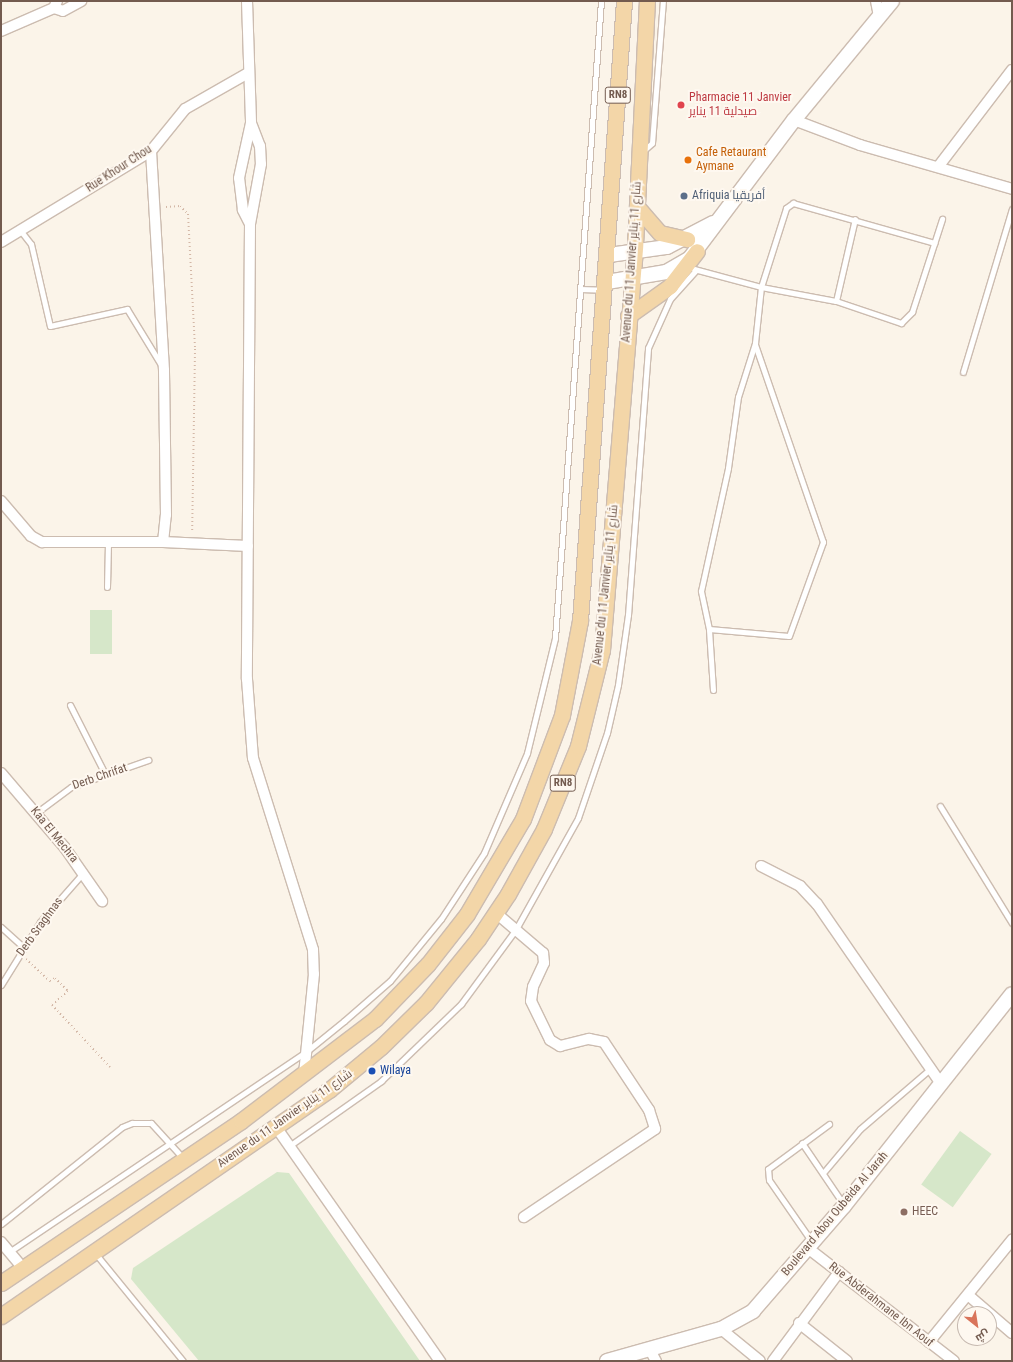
<!DOCTYPE html>
<meta charset="utf-8">
<style>
body{margin:0}
#map{position:relative;width:1013px;height:1362px;overflow:hidden;background:#fbf4e9;font-family:"Roboto Condensed",Cairo,sans-serif}
div>[style]{position:absolute}
.green>*{inset:0;background:#d6e7c9;transform-origin:0 0}
.path>*{height:2px;margin-top:-1px;transform-origin:0;background:repeating-linear-gradient(90deg,#d3b7a6 0 1px,transparent 0 4px)}
.roads{filter:drop-shadow(1px 0 #ccbcb0) drop-shadow(-1px 0 #ccbcb0) drop-shadow(0 1px #ccbcb0) drop-shadow(0 -1px #ccbcb0)}
.lane>*{height:5px;margin:-2.5px;padding:0 2.5px;transform-origin:2.5px;border-radius:2.5px;background:#fff}
.street>*{height:10px;margin:-5px;padding:0 5px;transform-origin:5px;border-radius:5px;background:#fff}
.secondary>*{height:14px;margin:-7px;padding:0 7px;transform-origin:7px;border-radius:7px;background:#fff}
.primary>*{height:15px;margin:-7.5px;padding:0 7.5px;transform-origin:7.5px;border-radius:7.5px;background:#f3d6a8}
.dots>*{width:11px;height:11px;translate:-50% -50%;box-sizing:border-box;border:2px solid #fef8f0;border-radius:50%}
span{translate:-50% -50%;white-space:nowrap;text-align:center;line-height:1.15;-webkit-text-stroke:4px #fef8f0;paint-order:stroke}
.shield-label span{padding:1px 3px;background:#fef8f0;border:1px solid;border-radius:3px;-webkit-text-stroke-width:0}
.shield-label{font-size:11px;color:#735b4f;font-weight:700}
.health-label{font-size:12px;color:#be3a42}
.left{translate:0 -50%;text-align:left}
.food-label{font-size:12px;color:#c56008}
.street-label{font-size:12px;color:#735b4f}
.service-label{font-size:12px;color:#4e5e75}
.transit-label{font-size:12px;color:#164399}
.education-label{font-size:12px;color:#785e54}
.frame{position:absolute;inset:0;border:2px solid #735b4f;pointer-events:none}
.north{position:absolute;left:957px;top:1306px;width:40px;height:40px;box-sizing:border-box;background:#fef8f0;border:1px solid #c6b9b0;border-radius:50%;rotate:150deg;font-size:11px;font-weight:700;line-height:16px;text-align:center;color:#735b4f}
.north::after{content:'';display:block;margin:auto;width:14px;height:18px;background:#d9745a;clip-path:polygon(50% 0,100% 100%,50% 72%,0 100%)}
</style>
<div id="map">
<div class="green">
<i style="left:90px;top:610px;width:22px;height:44px"></i>
<i style="left:960px;top:1131px;width:39px;height:66px;rotate:36deg"></i>
<i style="clip-path:polygon(277px 1172px,289px 1173px,420px 1361px,199px 1361px,131px 1279px,133px 1268px)"></i>
</div>
<div class="path">
<i style="left:166px;top:207px;width:14px;rotate:-4deg"></i>
<i style="left:180px;top:206px;width:11px;rotate:45deg"></i>
<i style="left:188px;top:214px;width:135px;rotate:87deg"></i>
<i style="left:195px;top:349px;width:184px;rotate:90.9deg"></i>
<i style="left:26px;top:959px;width:33px;rotate:43deg"></i>
<i style="left:50px;top:981px;width:6px;rotate:-31deg"></i>
<i style="left:55px;top:978px;width:18px;rotate:45deg"></i>
<i style="left:68px;top:991px;width:21px;rotate:139deg"></i>
<i style="left:52px;top:1005px;width:85px;rotate:46.9deg"></i>
</div>
<div class="roads">
<div class="lane">
<i style="left:642px;top:152px;width:13px;rotate:-42deg"></i>
<i style="left:652px;top:143px;width:142px;rotate:-85.6deg"></i>
<i style="left:20px;top:230px;width:18px;rotate:52deg"></i>
<i style="left:31px;top:244px;width:84px;rotate:77deg"></i>
<i style="left:50px;top:326px;width:79px;rotate:-12.4deg"></i>
<i style="left:127px;top:309px;width:69px;rotate:58.6deg"></i>
<i style="left:694px;top:269px;width:69px;rotate:15deg"></i>
<i style="left:761px;top:287px;width:76px;rotate:10.6deg"></i>
<i style="left:836px;top:301px;width:69px;rotate:18.7deg"></i>
<i style="left:901px;top:323px;width:16px;rotate:-45deg"></i>
<i style="left:912px;top:312px;width:98px;rotate:-72.1deg"></i>
<i style="left:580px;top:289px;width:23px;rotate:2deg"></i>
<i style="left:836px;top:301px;width:84px;rotate:-77deg"></i>
<i style="left:963px;top:372px;width:170px;rotate:-73.3deg"></i>
<i style="left:107px;top:587px;width:44px;rotate:-88.7deg"></i>
<i style="left:709px;top:629px;width:80px;rotate:5deg"></i>
<i style="left:789px;top:636px;width:100px;rotate:-70.1deg"></i>
<i style="left:823px;top:542px;width:209px;rotate:-109deg"></i>
<i style="left:713px;top:690px;width:61px;rotate:-93.8deg"></i>
<i style="left:709px;top:629px;width:39px;rotate:-102deg"></i>
<i style="left:701px;top:591px;width:126px;rotate:-77.6deg"></i>
<i style="left:728px;top:468px;width:72px;rotate:-82deg"></i>
<i style="left:738px;top:397px;width:57px;rotate:-72.5deg"></i>
<i style="left:755px;top:343px;width:56px;rotate:-83.9deg"></i>
<i style="left:761px;top:287px;width:83px;rotate:-72.4deg"></i>
<i style="left:786px;top:208px;width:9px;rotate:-36deg"></i>
<i style="left:793px;top:203px;width:147px;rotate:15.8deg"></i>
<i style="left:70px;top:705px;width:77px;rotate:63.1deg"></i>
<i style="left:940px;top:806px;width:137px;rotate:58.4deg"></i>
<i style="left:36px;top:813px;width:44px;rotate:-36.6deg"></i>
<i style="left:71px;top:787px;width:82px;rotate:-19.3deg"></i>
<i style="left:1px;top:927px;width:30px;rotate:42deg"></i>
<i style="left:1px;top:985px;width:74px;rotate:-58.2deg"></i>
<i style="left:40px;top:922px;width:65px;rotate:-48.7deg"></i>
<i style="left:802px;top:1143px;width:75px;rotate:55.9deg"></i>
<i style="left:289px;top:1146px;width:113px;rotate:-35.2deg"></i>
<i style="left:381px;top:1081px;width:111px;rotate:-43.9deg"></i>
<i style="left:461px;top:1004px;width:93px;rotate:-53.7deg"></i>
<i style="left:516px;top:929px;width:127px;rotate:-60.8deg"></i>
<i style="left:578px;top:818px;width:90px;rotate:-71.2deg"></i>
<i style="left:607px;top:733px;width:49px;rotate:-77.1deg"></i>
<i style="left:618px;top:685px;width:71px;rotate:-81.9deg"></i>
<i style="left:628px;top:615px;width:268px;rotate:-85.7deg"></i>
<i style="left:648px;top:348px;width:54px;rotate:-65.8deg"></i>
<i style="left:670px;top:299px;width:39px;rotate:-48deg"></i>
<i style="left:823px;top:1173px;width:57px;rotate:-49.9deg"></i>
<i style="left:860px;top:1129px;width:92px;rotate:-40.6deg"></i>
<i style="left:1px;top:1224px;width:155px;rotate:-38.7deg"></i>
<i style="left:122px;top:1127px;width:11px;rotate:-22deg"></i>
<i style="left:132px;top:1123px;width:19px"></i>
<i style="left:151px;top:1123px;width:47px;rotate:47.6deg"></i>
<i style="left:812px;top:1242px;width:75px;rotate:-124.7deg"></i>
<i style="left:769px;top:1180px;width:11px;rotate:-95deg"></i>
<i style="left:768px;top:1169px;width:76px;rotate:-36.4deg"></i>
<i style="left:9px;top:1252px;width:359px;rotate:-34deg"></i>
<i style="left:307px;top:1051px;width:48px;rotate:-39deg"></i>
<i style="left:344px;top:1021px;width:61px;rotate:-41deg"></i>
<i style="left:390px;top:981px;width:80px;rotate:-50.6deg"></i>
<i style="left:441px;top:919px;width:79px;rotate:-56.9deg"></i>
<i style="left:484px;top:853px;width:109px;rotate:-66.7deg"></i>
<i style="left:527px;top:753px;width:118px;rotate:-76.3deg"></i>
<i style="left:555px;top:638px;width:639px;rotate:-85.87deg"></i>
<i style="left:95px;top:1253px;width:139px;rotate:50.8deg"></i>
</div>
<div class="street">
<i style="left:247px;top:1px;width:122px;rotate:88.1deg"></i>
<i style="left:251px;top:123px;width:25px;rotate:69deg"></i>
<i style="left:260px;top:146px;width:18px;rotate:87deg"></i>
<i style="left:261px;top:164px;width:61px;rotate:100.4deg"></i>
<i style="left:250px;top:224px;width:455px;rotate:90.4deg"></i>
<i style="left:247px;top:679px;width:79px;rotate:85.7deg"></i>
<i style="left:253px;top:758px;width:201px;rotate:72.6deg"></i>
<i style="left:313px;top:950px;width:24px;rotate:88deg"></i>
<i style="left:314px;top:974px;width:101px;rotate:95.7deg"></i>
<i style="left:876px;top:1px;width:16px;rotate:79deg"></i>
<i style="left:54px;top:8px;width:9px;rotate:18deg"></i>
<i style="left:63px;top:11px;width:21px;rotate:-29deg"></i>
<i style="left:1px;top:31px;width:58px;rotate:-23.5deg"></i>
<i style="left:54px;top:8px;width:8px;rotate:-67deg"></i>
<i style="left:794px;top:120px;width:71px;rotate:20.7deg"></i>
<i style="left:860px;top:145px;width:158px;rotate:16.1deg"></i>
<i style="left:938px;top:167px;width:122px;rotate:-52.7deg"></i>
<i style="left:250px;top:224px;width:16px;rotate:-117deg"></i>
<i style="left:243px;top:210px;width:32px;rotate:-97deg"></i>
<i style="left:239px;top:178px;width:56px;rotate:-77.7deg"></i>
<i style="left:1px;top:242px;width:175px;rotate:-31.2deg"></i>
<i style="left:151px;top:151px;width:54px;rotate:-51deg"></i>
<i style="left:185px;top:109px;width:73px;rotate:-29.7deg"></i>
<i style="left:1px;top:501px;width:46px;rotate:49.4deg"></i>
<i style="left:31px;top:536px;width:13px;rotate:29deg"></i>
<i style="left:42px;top:542px;width:121px"></i>
<i style="left:163px;top:542px;width:27px;rotate:-84deg"></i>
<i style="left:166px;top:515px;width:145px;rotate:-90.8deg"></i>
<i style="left:164px;top:370px;width:219px;rotate:-93.4deg"></i>
<i style="left:163px;top:542px;width:85px;rotate:2.7deg"></i>
<i style="left:1px;top:773px;width:99px;rotate:49.5deg"></i>
<i style="left:65px;top:848px;width:65px;rotate:55.1deg"></i>
<i style="left:761px;top:866px;width:44px;rotate:27.1deg"></i>
<i style="left:800px;top:886px;width:25px;rotate:47deg"></i>
<i style="left:817px;top:904px;width:219px;rotate:55.4deg"></i>
<i style="left:496px;top:913px;width:62px;rotate:40.4deg"></i>
<i style="left:543px;top:953px;width:10px;rotate:84deg"></i>
<i style="left:544px;top:963px;width:26px;rotate:115deg"></i>
<i style="left:533px;top:987px;width:14px;rotate:98deg"></i>
<i style="left:531px;top:1001px;width:43px;rotate:64deg"></i>
<i style="left:550px;top:1040px;width:12px;rotate:31deg"></i>
<i style="left:560px;top:1046px;width:30px;rotate:-14deg"></i>
<i style="left:589px;top:1039px;width:15px;rotate:11deg"></i>
<i style="left:604px;top:1042px;width:82px;rotate:56.5deg"></i>
<i style="left:649px;top:1110px;width:20px;rotate:72deg"></i>
<i style="left:655px;top:1129px;width:158px;rotate:146.1deg"></i>
<i style="left:276px;top:1127px;width:286px;rotate:55deg"></i>
<i style="left:1px;top:1242px;width:34px;rotate:50deg"></i>
<i style="left:809px;top:1249px;width:183px;rotate:37.7deg"></i>
<i style="left:968px;top:1295px;width:58px;rotate:40.8deg"></i>
<i style="left:799px;top:1323px;width:61px;rotate:38.4deg"></i>
<i style="left:721px;top:1329px;width:50px;rotate:39.4deg"></i>
<i style="left:929px;top:1342px;width:132px;rotate:-50.9deg"></i>
<i style="left:649px;top:1348px;width:15px;rotate:62deg"></i>
<i style="left:773px;top:1361px;width:111px;rotate:-53.4deg"></i>
</div>
<div class="secondary">
<i style="left:609px;top:255px;width:59px;rotate:-7.9deg"></i>
<i style="left:667px;top:247px;width:52px;rotate:-27.6deg"></i>
<i style="left:607px;top:282px;width:60px;rotate:-9.6deg"></i>
<i style="left:666px;top:272px;width:28px;rotate:-30deg"></i>
<i style="left:690px;top:258px;width:173px;rotate:-53deg"></i>
<i style="left:794px;top:120px;width:154px;rotate:-50.5deg"></i>
<i style="left:607px;top:1361px;width:118px;rotate:-15.7deg"></i>
<i style="left:721px;top:1329px;width:37px;rotate:-29deg"></i>
<i style="left:753px;top:1311px;width:139px;rotate:-49.1deg"></i>
<i style="left:844px;top:1206px;width:270px;rotate:-51.6deg"></i>
</div>
<div class="primary">
<i style="left:638px;top:208px;width:33px;rotate:49deg"></i>
<i style="left:660px;top:233px;width:28px;rotate:13deg"></i>
<i style="left:628px;top:316px;width:52px;rotate:-35.5deg"></i>
<i style="left:670px;top:286px;width:44px;rotate:-52.4deg"></i>
<i style="left:1px;top:1283px;width:290px;rotate:-34deg"></i>
<i style="left:241px;top:1121px;width:168px;rotate:-37.3deg"></i>
<i style="left:375px;top:1019px;width:76px;rotate:-46.1deg"></i>
<i style="left:428px;top:964px;width:63px;rotate:-52deg"></i>
<i style="left:467px;top:914px;width:110px;rotate:-59.5deg"></i>
<i style="left:523px;top:819px;width:111px;rotate:-69.4deg"></i>
<i style="left:562px;top:715px;width:96px;rotate:-79.2deg"></i>
<i style="left:580px;top:621px;width:622px;rotate:-85.94deg"></i>
<i style="left:1px;top:1316px;width:398px;rotate:-34.6deg"></i>
<i style="left:329px;top:1090px;width:67px;rotate:-39.6deg"></i>
<i style="left:381px;top:1047px;width:63px;rotate:-44.4deg"></i>
<i style="left:426px;top:1003px;width:82px;rotate:-50.9deg"></i>
<i style="left:478px;top:939px;width:54px;rotate:-56.3deg"></i>
<i style="left:508px;top:894px;width:74px;rotate:-61deg"></i>
<i style="left:544px;top:829px;width:90px;rotate:-67.7deg"></i>
<i style="left:578px;top:746px;width:99px;rotate:-76deg"></i>
<i style="left:602px;top:650px;width:406px;rotate:-85.3deg"></i>
<i style="left:635px;top:245px;width:244px;rotate:-87.2deg"></i>
</div>
</div>
<div class="dots">
<i style="left:681px;top:105px;background:#e0444e"></i>
<i style="left:688px;top:160px;background:#e8710a"></i>
<i style="left:684px;top:196px;background:#5c6f8a"></i>
<i style="left:372px;top:1071px;background:#1a4fb4"></i>
<i style="left:904px;top:1212px;background:#8d6e63"></i>
</div>
<div class="shield-label">
<span style="left:618px;top:95px">RN8</span>
<span style="left:563px;top:783px">RN8</span>
</div>
<div class="health-label">
<span class="left" style="left:689px;top:105px">Pharmacie 11 Janvier<br>صيدلية 11 يناير</span>
</div>
<div class="food-label">
<span class="left" style="left:696px;top:160px">Cafe Retaurant<br>Aymane</span>
</div>
<div class="street-label">
<span style="left:119px;top:169px;rotate:-33deg">Rue Khour Chou</span>
<span style="left:632px;top:262px;rotate:-86deg">Avenue du 11 Janvier شارع 11 يناير</span>
<span style="left:606px;top:585px;rotate:-84deg">Avenue du 11 Janvier شارع 11 يناير</span>
<span style="left:100px;top:777px;rotate:-19deg">Derb Chrifat</span>
<span style="left:54px;top:835px;rotate:51deg">Kaa El Mechra</span>
<span style="left:40px;top:927px;rotate:-54deg">Derb Sraghnas</span>
<span style="left:285px;top:1119px;rotate:-35deg">Avenue du 11 Janvier شارع 11 يناير</span>
<span style="left:835px;top:1214px;rotate:-50deg">Boulevard Abou Oubeida Al Jarah</span>
<span style="left:881px;top:1305px;rotate:38deg">Rue Abderahmane Ibn Aouf</span>
</div>
<div class="service-label">
<span class="left" style="left:692px;top:196px">Afriquia أفريقيا</span>
</div>
<div class="transit-label">
<span class="left" style="left:380px;top:1071px">Wilaya</span>
</div>
<div class="education-label">
<span class="left" style="left:912px;top:1212px">HEEC</span>
</div>
<div class="frame"></div>
<div class="north">ش</div>
</div>
